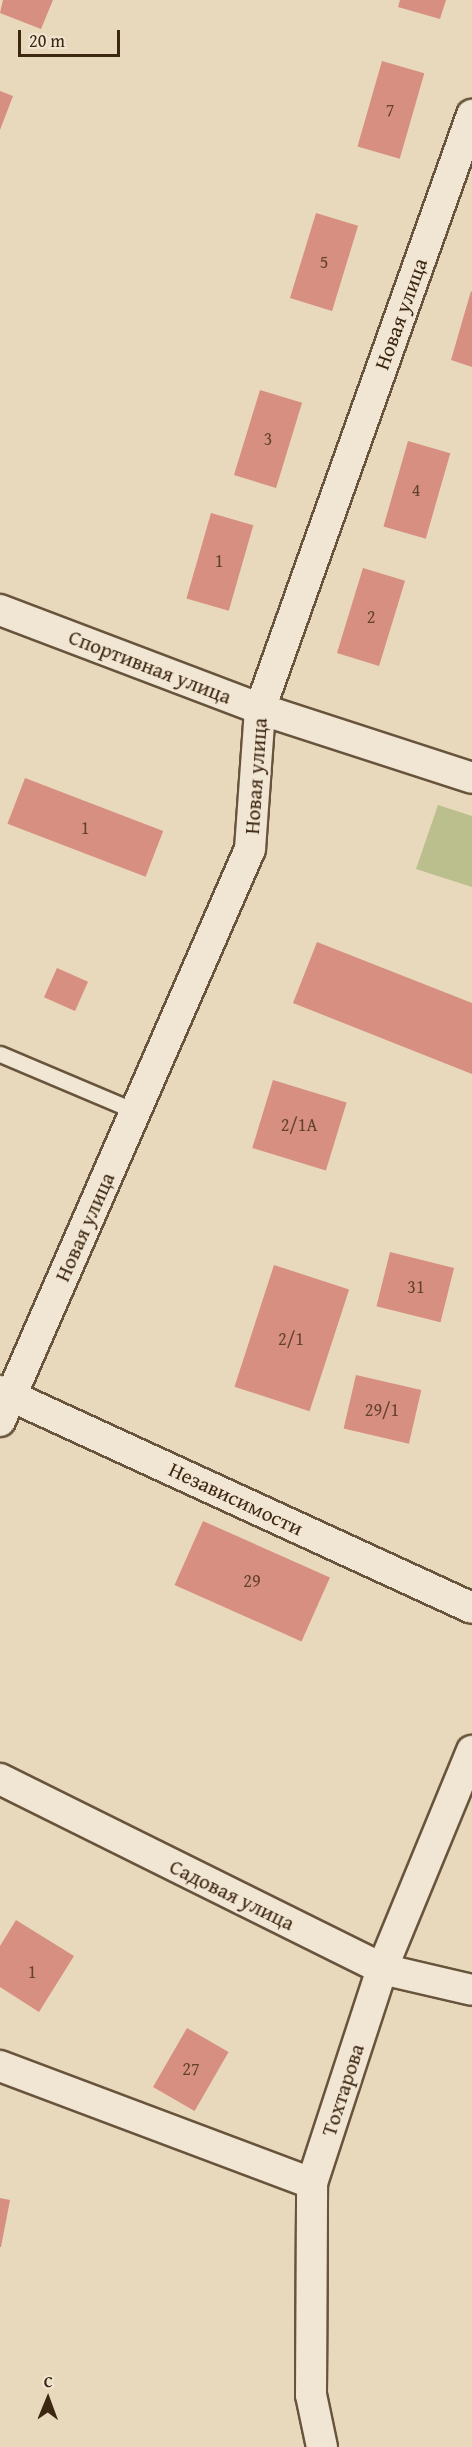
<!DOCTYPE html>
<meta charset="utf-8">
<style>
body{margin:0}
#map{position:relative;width:472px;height:2447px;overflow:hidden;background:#e9d9bc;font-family:"Gentium Book Plus",serif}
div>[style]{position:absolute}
.green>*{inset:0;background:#bbbe8d}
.building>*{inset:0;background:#d68f81;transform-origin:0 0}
.roads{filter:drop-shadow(2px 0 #68543c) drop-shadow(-2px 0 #68543c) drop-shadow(0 2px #68543c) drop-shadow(0 -2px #68543c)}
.service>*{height:15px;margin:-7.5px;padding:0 7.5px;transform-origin:7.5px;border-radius:7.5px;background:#f1e6d3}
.minor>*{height:30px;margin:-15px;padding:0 15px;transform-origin:15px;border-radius:15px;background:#f1e6d3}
span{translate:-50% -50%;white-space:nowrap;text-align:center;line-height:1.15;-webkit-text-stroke:4.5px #f1e6d3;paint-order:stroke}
.number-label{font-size:18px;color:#63412d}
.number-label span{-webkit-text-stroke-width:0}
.street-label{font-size:21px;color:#3d2711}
.north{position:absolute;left:18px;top:2369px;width:60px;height:60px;-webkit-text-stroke:4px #f1e6d3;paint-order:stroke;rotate:1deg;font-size:16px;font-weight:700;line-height:24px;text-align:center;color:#3d2711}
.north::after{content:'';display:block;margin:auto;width:21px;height:27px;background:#3d2711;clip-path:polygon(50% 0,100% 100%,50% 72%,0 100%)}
.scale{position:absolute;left:18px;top:30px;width:102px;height:27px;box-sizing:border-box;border:3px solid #3d2711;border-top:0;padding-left:8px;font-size:18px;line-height:21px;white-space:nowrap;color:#3d2711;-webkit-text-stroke:4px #f1e6d3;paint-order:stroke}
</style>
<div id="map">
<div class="green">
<i style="clip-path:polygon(438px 805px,472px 816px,472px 887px,416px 869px)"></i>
</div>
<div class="building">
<i style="clip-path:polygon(3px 0,53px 0,41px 29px,0 13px)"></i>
<i style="clip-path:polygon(400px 0,446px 0,440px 19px,398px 7px)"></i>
<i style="left:382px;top:61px;width:44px;height:89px;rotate:16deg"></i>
<i style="clip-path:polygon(0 91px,13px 96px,0 130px)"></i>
<i style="left:316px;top:213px;width:44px;height:89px;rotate:17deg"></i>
<i style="clip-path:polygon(471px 291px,472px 292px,472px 367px,451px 360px)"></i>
<i style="left:260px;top:390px;width:44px;height:89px;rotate:17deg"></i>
<i style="left:408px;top:441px;width:44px;height:89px;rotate:16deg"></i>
<i style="left:211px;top:513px;width:44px;height:89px;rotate:16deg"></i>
<i style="left:363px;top:568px;width:44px;height:89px;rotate:17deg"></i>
<i style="left:25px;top:778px;width:148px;height:49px;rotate:21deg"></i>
<i style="clip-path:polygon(317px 942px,472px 1003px,472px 1074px,293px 1003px)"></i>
<i style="left:57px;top:968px;width:34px;height:32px;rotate:24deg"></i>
<i style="left:273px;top:1080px;width:77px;height:71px;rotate:17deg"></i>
<i style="left:390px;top:1252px;width:66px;height:56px;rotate:14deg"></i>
<i style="left:274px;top:1265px;width:79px;height:128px;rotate:18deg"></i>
<i style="left:356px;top:1375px;width:67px;height:55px;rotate:13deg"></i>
<i style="left:203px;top:1521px;width:139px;height:70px;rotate:24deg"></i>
<i style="clip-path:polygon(16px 1920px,74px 1956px,39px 2012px,0 1987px,0 1946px)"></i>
<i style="left:187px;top:2028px;width:48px;height:68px;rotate:30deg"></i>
<i style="clip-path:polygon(0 2198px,10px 2200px,1px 2247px,0 2247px)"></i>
</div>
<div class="roads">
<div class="service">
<i style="left:0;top:1054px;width:147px;rotate:22.9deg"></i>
</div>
<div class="minor">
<i style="left:0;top:610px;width:278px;rotate:20.8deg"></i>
<i style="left:260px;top:709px;width:223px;rotate:18deg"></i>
<i style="left:0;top:1391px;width:519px;rotate:24.69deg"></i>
<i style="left:0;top:1421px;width:624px;rotate:-66.39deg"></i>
<i style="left:250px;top:849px;width:140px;rotate:-85.9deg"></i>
<i style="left:260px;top:709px;width:631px;rotate:-70.36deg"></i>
<i style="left:0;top:1779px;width:427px;rotate:26.4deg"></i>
<i style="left:382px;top:1969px;width:92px;rotate:13.1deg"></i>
<i style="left:0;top:2066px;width:333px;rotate:20.6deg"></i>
<i style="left:322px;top:2447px;width:53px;rotate:-101.9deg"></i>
<i style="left:311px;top:2395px;width:212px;rotate:-89.7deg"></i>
<i style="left:312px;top:2183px;width:225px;rotate:-71.9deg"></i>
<i style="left:382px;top:1969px;width:236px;rotate:-67.6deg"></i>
</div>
</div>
<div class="number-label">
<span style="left:390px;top:110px">7</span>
<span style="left:324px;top:262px">5</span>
<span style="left:268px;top:439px">3</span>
<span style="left:416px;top:490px">4</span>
<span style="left:219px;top:561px">1</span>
<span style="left:371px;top:617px">2</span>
<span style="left:85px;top:828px">1</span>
<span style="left:299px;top:1125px">2/1А</span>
<span style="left:416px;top:1287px">31</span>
<span style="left:291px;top:1339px">2/1</span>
<span style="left:382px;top:1410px">29/1</span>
<span style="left:252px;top:1581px">29</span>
<span style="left:32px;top:1972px">1</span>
<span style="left:191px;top:2069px">27</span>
</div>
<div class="street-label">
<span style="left:401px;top:314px;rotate:-70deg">Новая улица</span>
<span style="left:150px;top:667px;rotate:21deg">Спортивная улица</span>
<span style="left:256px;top:776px;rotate:-86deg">Новая улица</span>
<span style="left:85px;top:1227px;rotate:-66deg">Новая улица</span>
<span style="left:236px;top:1499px;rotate:25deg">Независимости</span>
<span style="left:232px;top:1895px;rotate:26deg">Садовая улица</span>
<span style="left:343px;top:2090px;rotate:-72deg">Тохтарова</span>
</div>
<div class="north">С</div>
<div class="scale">20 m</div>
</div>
